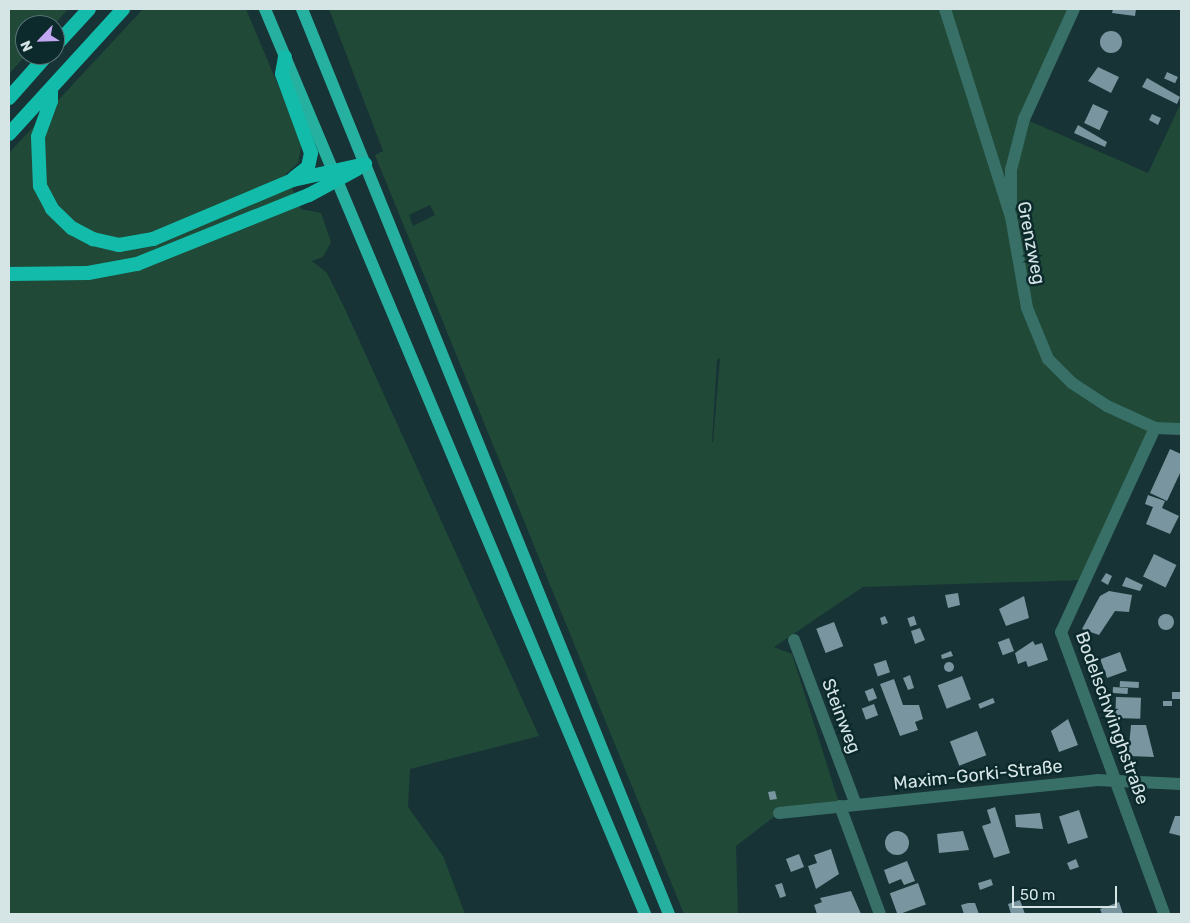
<!DOCTYPE html>
<meta charset="utf-8">
<style>
body{margin:0}
#map{position:relative;width:1190px;height:923px;overflow:hidden;background:#173336;font-family:Rubik,sans-serif}
div>[style]{position:absolute}
.green>*{inset:0;background:#204937}
.building>*{inset:0;background:#79959f;transform-origin:0 0}
.round{border-radius:50%}
.minor>*{height:12px;margin:-6px;padding:0 6px;transform-origin:6px;border-radius:6px;background:#386f67}
.primary>*{height:12px;margin:-6px;padding:0 6px;transform-origin:6px;border-radius:6px;background:#26b09f}
.trunk>*{height:14px;margin:-7px;padding:0 7px;transform-origin:7px;border-radius:7px;background:#13bcaa}
span{translate:-50% -50%;white-space:nowrap;text-align:center;line-height:1.15;-webkit-text-stroke:5px #0c292c;paint-order:stroke}
.street-label{font-size:18px;color:#d5e5e6}
.frame{position:absolute;inset:0;border:10px solid #d5e5e6;pointer-events:none}
.north{position:absolute;left:15px;top:15px;width:50px;height:50px;box-sizing:border-box;background:#0c292c;border:1px solid #5c7476;border-radius:50%;rotate:246deg;font-size:14px;font-weight:700;line-height:20px;text-align:center;color:#d5e5e6}
.north::after{content:'';display:block;margin:auto;width:18px;height:22px;background:#c2a7f2;clip-path:polygon(50% 0,100% 100%,50% 72%,0 100%)}
.scale{position:absolute;left:1012px;top:886px;width:105px;height:22px;box-sizing:border-box;border:2px solid #d5e5e6;border-top:0;padding-left:6px;font-size:15px;line-height:18px;white-space:nowrap;color:#d5e5e6;-webkit-text-stroke:4px #0c292c;paint-order:stroke}
</style>
<div id="map">
<div class="green">
<i style="clip-path:polygon(9px 9px,68px 9px,54px 25px,25px 25px,26px 55px,9px 74px)"></i>
<i style="clip-path:polygon(143px 9px,246px 9px,302px 142px,298px 163px,286px 174px,301px 209px,321px 213px,331px 242px,323px 257px,312px 261px,327px 273px,345px 309px,539px 736px,410px 769px,408px 807px,443px 856px,465px 914px,9px 914px,9px 153px)"></i>
<i style="clip-path:polygon(evenodd,329px 9px,1074px 9px,1025px 119px,1148px 173px,1181px 103px,1181px 429px,1155px 428px,1085px 580px,863px 587px,774px 647px,792px 654px,840px 806px,779px 813px,736px 846px,738px 914px,684px 914px,375px 155px,383px 151px,329px 9px,430px 205px,435px 215px,413px 226px,409px 215px,430px 205px,329px 9px,720px 358px,713px 442px,712px 442px,717px 360px,720px 358px)"></i>
</div>
<div class="building">
<i style="clip-path:polygon(1113px 9px,1136px 9px,1135px 16px,1112px 13px)"></i>
<i class="round" style="left:1100px;top:31px;width:22px;height:22px"></i>
<i style="clip-path:polygon(1098px 67px,1119px 77px,1111px 93px,1088px 81px)"></i>
<i style="left:1167px;top:72px;width:12px;height:7px;rotate:24deg"></i>
<i style="clip-path:polygon(1147px 78px,1180px 97px,1177px 104px,1142px 87px)"></i>
<i style="left:1093px;top:104px;width:17px;height:21px;rotate:25deg"></i>
<i style="clip-path:polygon(1152px 114px,1161px 118px,1158px 125px,1149px 120px)"></i>
<i style="clip-path:polygon(1078px 125px,1107px 142px,1105px 147px,1074px 133px)"></i>
<i style="clip-path:polygon(1170px 449px,1181px 454px,1181px 471px,1167px 501px,1150px 493px)"></i>
<i style="clip-path:polygon(1148px 495px,1165px 501px,1162px 508px,1179px 516px,1170px 534px,1146px 524px,1153px 507px,1145px 504px)"></i>
<i style="left:1154px;top:554px;width:25px;height:25px;rotate:26deg"></i>
<i style="clip-path:polygon(1106px 573px,1112px 576px,1108px 585px,1101px 581px)"></i>
<i style="clip-path:polygon(1126px 577px,1143px 585px,1140px 591px,1122px 586px)"></i>
<i style="clip-path:polygon(1109px 591px,1132px 595px,1129px 612px,1115px 611px,1099px 635px,1082px 629px,1100px 596px)"></i>
<i style="clip-path:polygon(958px 593px,960px 605px,948px 608px,945px 595px)"></i>
<i style="clip-path:polygon(1024px 596px,1029px 618px,1006px 626px,999px 609px)"></i>
<i class="round" style="left:1158px;top:614px;width:16px;height:16px"></i>
<i style="clip-path:polygon(885px 616px,888px 623px,882px 625px,880px 618px)"></i>
<i style="left:914px;top:616px;width:9px;height:7px;rotate:72deg"></i>
<i style="left:834px;top:622px;width:26px;height:19px;rotate:69deg"></i>
<i style="clip-path:polygon(920px 628px,925px 640px,915px 644px,911px 631px)"></i>
<i style="left:1009px;top:638px;width:14px;height:12px;rotate:69deg"></i>
<i style="clip-path:polygon(1033px 641px,1035px 645px,1042px 643px,1048px 660px,1028px 667px,1026px 661px,1018px 664px,1015px 653px)"></i>
<i style="clip-path:polygon(951px 651px,953px 656px,942px 659px,941px 655px)"></i>
<i style="left:1120px;top:652px;width:20px;height:21px;rotate:70deg"></i>
<i style="left:886px;top:660px;width:13px;height:13px;rotate:72deg"></i>
<i class="round" style="left:944px;top:662px;width:10px;height:10px"></i>
<i style="clip-path:polygon(910px 675px,914px 688px,908px 690px,903px 678px)"></i>
<i style="left:962px;top:676px;width:25px;height:26px;rotate:69deg"></i>
<i style="clip-path:polygon(894px 679px,903px 705px,919px 705px,923px 719px,915px 722px,918px 730px,900px 736px,880px 684px)"></i>
<i style="left:1120px;top:681px;width:19px;height:6px;rotate:3deg"></i>
<i style="left:1113px;top:687px;width:15px;height:6px;rotate:4deg"></i>
<i style="left:873px;top:688px;width:11px;height:9px;rotate:68deg"></i>
<i style="left:1172px;top:692px;width:8px;height:7px"></i>
<i style="left:1116px;top:697px;width:25px;height:21px;rotate:2deg"></i>
<i style="left:993px;top:698px;width:5px;height:16px;rotate:68deg"></i>
<i style="left:1163px;top:701px;width:9px;height:5px"></i>
<i style="left:874px;top:704px;width:12px;height:13px;rotate:70deg"></i>
<i style="clip-path:polygon(1068px 719px,1078px 745px,1059px 752px,1051px 731px)"></i>
<i style="clip-path:polygon(1131px 725px,1146px 725px,1154px 757px,1128px 756px)"></i>
<i style="left:977px;top:731px;width:26px;height:29px;rotate:69deg"></i>
<i style="clip-path:polygon(775px 791px,777px 799px,770px 800px,768px 792px)"></i>
<i style="clip-path:polygon(995px 807px,1010px 853px,994px 858px,982px 826px,991px 823px,987px 810px)"></i>
<i style="left:1079px;top:810px;width:29px;height:21px;rotate:72deg"></i>
<i style="clip-path:polygon(1040px 813px,1043px 829px,1016px 827px,1015px 815px)"></i>
<i style="clip-path:polygon(1175px 816px,1181px 816px,1181px 836px,1169px 833px)"></i>
<i style="clip-path:polygon(963px 831px,969px 850px,939px 853px,937px 834px)"></i>
<i class="round" style="left:885px;top:831px;width:24px;height:24px"></i>
<i style="clip-path:polygon(831px 849px,839px 874px,816px 889px,808px 866px,817px 863px,814px 855px)"></i>
<i style="left:799px;top:854px;width:14px;height:14px;rotate:69deg"></i>
<i style="clip-path:polygon(1076px 859px,1079px 867px,1070px 870px,1067px 863px)"></i>
<i style="clip-path:polygon(907px 861px,915px 881px,904px 885px,901px 879px,889px 884px,884px 870px)"></i>
<i style="clip-path:polygon(991px 879px,993px 885px,980px 890px,978px 883px)"></i>
<i style="clip-path:polygon(782px 883px,786px 896px,780px 898px,775px 885px)"></i>
<i style="left:918px;top:883px;width:23px;height:30px;rotate:70deg"></i>
<i style="clip-path:polygon(851px 891px,861px 914px,817px 914px,814px 905px,822px 902px,820px 898px)"></i>
<i style="clip-path:polygon(1020px 900px,1025px 914px,1011px 914px,1008px 904px)"></i>
<i style="clip-path:polygon(1119px 902px,1123px 914px,1102px 914px,1100px 909px)"></i>
<i style="clip-path:polygon(968px 903px,975px 903px,979px 914px,964px 914px,961px 905px)"></i>
</div>
<div class="minor">
<i style="left:945px;top:9px;width:218px;rotate:72.4deg"></i>
<i style="left:1011px;top:217px;width:92px;rotate:80deg"></i>
<i style="left:1027px;top:308px;width:55px;rotate:67.6deg"></i>
<i style="left:1048px;top:359px;width:34px;rotate:45deg"></i>
<i style="left:1072px;top:383px;width:42px;rotate:33.3deg"></i>
<i style="left:1107px;top:406px;width:53px;rotate:24.6deg"></i>
<i style="left:1155px;top:428px;width:26px;rotate:2deg"></i>
<i style="left:1011px;top:204px;width:34px;rotate:-90deg"></i>
<i style="left:1011px;top:170px;width:53px;rotate:-75.7deg"></i>
<i style="left:1024px;top:119px;width:121px;rotate:-65.6deg"></i>
<i style="left:1155px;top:428px;width:225px;rotate:114.7deg"></i>
<i style="left:1061px;top:632px;width:300px;rotate:69.9deg"></i>
<i style="left:794px;top:640px;width:176px;rotate:69.4deg"></i>
<i style="left:840px;top:806px;width:115px;rotate:69.7deg"></i>
<i style="left:779px;top:813px;width:320px;rotate:-5.9deg"></i>
<i style="left:1097px;top:780px;width:84px;rotate:2.7deg"></i>
</div>
<div class="primary">
<i style="left:265px;top:9px;width:982px;rotate:67.22deg"></i>
<i style="left:302px;top:9px;width:977px;rotate:67.93deg"></i>
</div>
<div class="trunk">
<i style="left:55px;top:46px;width:50px;rotate:-47.4deg"></i>
<i style="left:285px;top:57px;width:17px;rotate:100deg"></i>
<i style="left:282px;top:74px;width:84px;rotate:69.8deg"></i>
<i style="left:311px;top:153px;width:14px;rotate:102deg"></i>
<i style="left:308px;top:167px;width:18px;rotate:142deg"></i>
<i style="left:51px;top:89px;width:12px;rotate:90deg"></i>
<i style="left:51px;top:101px;width:38px;rotate:110deg"></i>
<i style="left:38px;top:137px;width:49px;rotate:87.7deg"></i>
<i style="left:40px;top:186px;width:26px;rotate:62deg"></i>
<i style="left:52px;top:209px;width:28px;rotate:44deg"></i>
<i style="left:72px;top:228px;width:24px;rotate:28deg"></i>
<i style="left:93px;top:239px;width:27px;rotate:13deg"></i>
<i style="left:119px;top:245px;width:35px;rotate:-10deg"></i>
<i style="left:153px;top:239px;width:152px;rotate:-22.9deg"></i>
<i style="left:293px;top:180px;width:74px;rotate:-12.5deg"></i>
<i style="left:9px;top:98px;width:57px;rotate:-48.5deg"></i>
<i style="left:9px;top:134px;width:169px;rotate:-47.6deg"></i>
<i style="left:9px;top:274px;width:79px;rotate:-0.7deg"></i>
<i style="left:88px;top:273px;width:50px;rotate:-10.4deg"></i>
<i style="left:137px;top:264px;width:185px;rotate:-21.9deg"></i>
<i style="left:309px;top:195px;width:55px;rotate:-28.4deg"></i>
</div>
<div class="street-label">
<span style="left:1031px;top:243px;rotate:79deg">Grenzweg</span>
<span style="left:841px;top:716px;rotate:69deg">Steinweg</span>
<span style="left:1112px;top:718px;rotate:70deg">Bodelschwinghstraße</span>
<span style="left:978px;top:775px;rotate:-6deg">Maxim-Gorki-Straße</span>
</div>
<div class="frame"></div>
<div class="north">N</div>
<div class="scale">50 m</div>
</div>
